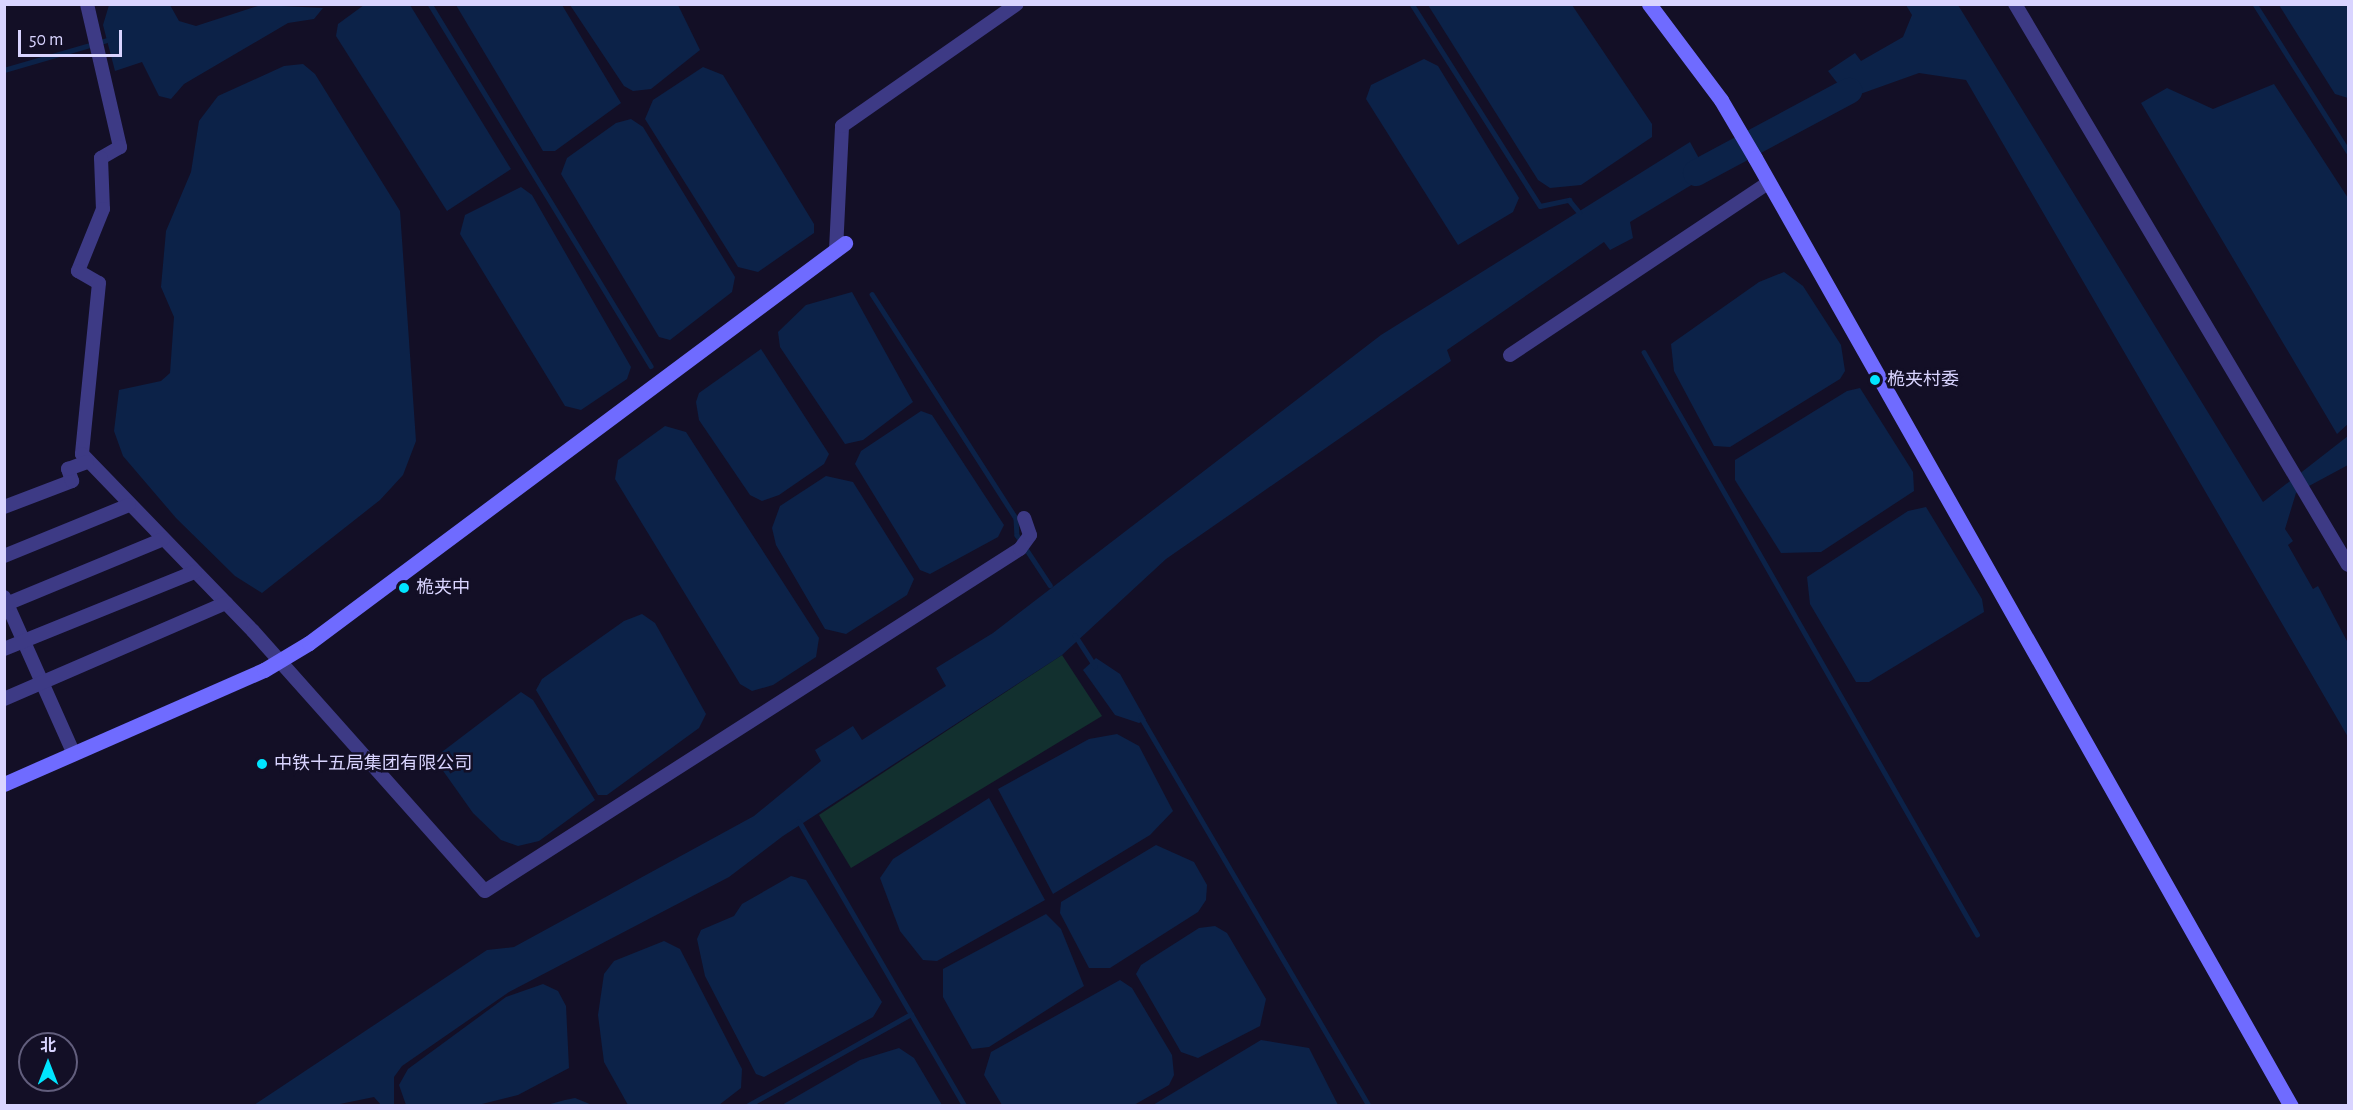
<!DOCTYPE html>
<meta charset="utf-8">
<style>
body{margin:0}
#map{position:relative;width:2353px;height:1110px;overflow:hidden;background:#130f26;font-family:"Alegreya Sans","Noto Sans SC",sans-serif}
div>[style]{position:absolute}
.green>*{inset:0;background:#12302f}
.water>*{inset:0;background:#0c2248}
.stream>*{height:4.5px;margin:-2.25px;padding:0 2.25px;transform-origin:2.25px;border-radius:2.25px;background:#0c2248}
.river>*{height:26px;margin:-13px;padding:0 13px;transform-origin:13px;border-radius:13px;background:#0c2248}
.street>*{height:14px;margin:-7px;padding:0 7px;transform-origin:7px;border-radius:7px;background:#3d3a85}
.secondary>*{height:15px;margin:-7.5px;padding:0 7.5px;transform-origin:7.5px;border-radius:7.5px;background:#6f6bff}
.dots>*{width:16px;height:16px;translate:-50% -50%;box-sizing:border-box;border:3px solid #130f26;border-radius:50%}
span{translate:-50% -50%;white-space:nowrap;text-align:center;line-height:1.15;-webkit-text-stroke:5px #130f26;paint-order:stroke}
.poi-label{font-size:18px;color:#d9d4ff}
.left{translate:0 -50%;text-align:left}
.frame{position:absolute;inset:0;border:6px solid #d9d4ff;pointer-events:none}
.north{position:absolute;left:18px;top:1032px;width:60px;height:60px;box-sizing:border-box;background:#130f26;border:2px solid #625e7d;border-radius:50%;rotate:0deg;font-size:16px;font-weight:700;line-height:24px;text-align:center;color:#d9d4ff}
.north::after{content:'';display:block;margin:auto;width:21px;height:27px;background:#00e5ff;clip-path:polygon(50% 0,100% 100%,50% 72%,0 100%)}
.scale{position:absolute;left:18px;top:30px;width:104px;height:27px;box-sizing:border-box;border:3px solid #d9d4ff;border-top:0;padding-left:8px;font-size:18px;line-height:21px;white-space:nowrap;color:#d9d4ff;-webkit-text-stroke:4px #130f26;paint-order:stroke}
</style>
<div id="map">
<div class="green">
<i style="clip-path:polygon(1062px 655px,1102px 716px,851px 868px,819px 815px)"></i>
</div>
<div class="water">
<i style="clip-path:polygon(109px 5px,170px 5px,179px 21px,196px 26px,261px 5px,323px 8px,314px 19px,288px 23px,184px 84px,171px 99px,159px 96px,142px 62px,115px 71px,103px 25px)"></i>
<i style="clip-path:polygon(364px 5px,410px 5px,511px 169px,447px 211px,336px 36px,338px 24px)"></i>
<i style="clip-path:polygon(456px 5px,562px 5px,621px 103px,555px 151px,543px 151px)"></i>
<i style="clip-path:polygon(570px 5px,678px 5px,700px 50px,651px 89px,633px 91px,624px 86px)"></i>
<i style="clip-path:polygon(1428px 5px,1572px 5px,1652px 124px,1652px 137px,1581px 185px,1550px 188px,1538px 180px)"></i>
<i style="clip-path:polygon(1906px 5px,1958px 5px,2263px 502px,2348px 436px,2348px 465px,2296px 493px,2285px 529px,2293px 541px,2288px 545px,2313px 589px,2318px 586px,2348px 643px,2348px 737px,1966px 80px,1919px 73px,1849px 98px,1828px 71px,1855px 53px,1861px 61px,1903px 37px,1912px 15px)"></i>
<i style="clip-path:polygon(2279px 5px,2348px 5px,2348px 98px,2335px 94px)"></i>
<i style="clip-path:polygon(1424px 59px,1438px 66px,1519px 198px,1513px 212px,1458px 245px,1366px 99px,1371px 85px)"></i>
<i style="clip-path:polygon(303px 64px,315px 74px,400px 211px,416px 441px,403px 475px,380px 500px,262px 593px,235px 576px,176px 518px,123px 456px,114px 431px,119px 390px,161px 381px,170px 373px,174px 317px,161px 287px,166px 231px,191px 172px,199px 121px,218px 96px,284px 66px)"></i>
<i style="clip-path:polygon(703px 67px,723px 75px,814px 224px,814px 233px,758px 272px,738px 267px,645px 119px,653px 100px)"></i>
<i style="clip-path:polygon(2274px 84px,2348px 198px,2348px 424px,2337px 434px,2141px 103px,2167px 88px,2213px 109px)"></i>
<i style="clip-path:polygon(631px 119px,643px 127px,735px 277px,732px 292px,670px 340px,659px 337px,561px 174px,567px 158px,616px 123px)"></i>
<i style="clip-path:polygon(1690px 142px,1708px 175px,1630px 222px,1633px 238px,1610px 250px,1604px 242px,1447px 350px,1451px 361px,1166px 559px,1062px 655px,783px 836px,729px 877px,509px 992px,402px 1066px,394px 1077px,394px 1105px,381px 1105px,374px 1097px,335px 1105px,254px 1105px,487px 950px,514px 947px,754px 816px,821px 761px,815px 750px,853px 726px,862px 740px,946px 686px,936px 668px,993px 633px,1381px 335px)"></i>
<i style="clip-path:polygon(521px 187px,532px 195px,631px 367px,627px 379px,581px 410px,565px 406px,460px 234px,465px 215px)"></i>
<i style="clip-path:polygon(1784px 272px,1803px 286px,1841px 345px,1845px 371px,1840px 379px,1730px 447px,1714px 446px,1674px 371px,1671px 344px,1759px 282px)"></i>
<i style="clip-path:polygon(852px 292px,913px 402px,863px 440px,845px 444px,780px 347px,778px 332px,806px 305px)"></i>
<i style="clip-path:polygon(761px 349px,829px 454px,824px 464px,779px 495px,762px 501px,750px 495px,699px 420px,696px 402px,699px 393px)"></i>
<i style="clip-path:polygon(1860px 388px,1913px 472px,1914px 491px,1821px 552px,1781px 553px,1735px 480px,1735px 460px,1847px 391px)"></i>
<i style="clip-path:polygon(921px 411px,932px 415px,1004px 525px,998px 537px,930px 574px,920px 570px,855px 464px,861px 451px)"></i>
<i style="clip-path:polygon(665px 426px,686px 432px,819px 638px,816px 657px,773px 685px,752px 691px,740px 684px,615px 479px,618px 460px)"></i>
<i style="clip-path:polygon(826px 476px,853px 482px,914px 579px,907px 595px,846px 634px,825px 629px,776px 545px,772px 528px,780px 506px)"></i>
<i style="clip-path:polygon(1926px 507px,1982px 599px,1984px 612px,1869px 682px,1856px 682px,1810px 604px,1807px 577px,1908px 511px)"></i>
<i style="clip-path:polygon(642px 614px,655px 623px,706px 714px,699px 728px,607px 795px,598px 795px,536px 690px,542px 679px,624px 621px)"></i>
<i style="clip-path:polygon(1096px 658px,1120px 674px,1146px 720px,1139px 723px,1115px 715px,1083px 670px)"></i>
<i style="clip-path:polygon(521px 692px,533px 700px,595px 800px,539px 841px,518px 846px,501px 840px,473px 813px,434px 758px)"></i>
<i style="clip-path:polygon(1117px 734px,1139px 746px,1173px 811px,1150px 835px,1053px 894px,998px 789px,1089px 739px)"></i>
<i style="clip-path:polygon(989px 798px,1045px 900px,937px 961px,923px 960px,900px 931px,880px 878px,893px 859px)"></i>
<i style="clip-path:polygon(1156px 845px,1194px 862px,1207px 885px,1206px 900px,1198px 912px,1110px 968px,1089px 968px,1060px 913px,1061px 902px)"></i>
<i style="clip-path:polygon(791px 876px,806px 880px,882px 1002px,873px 1017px,764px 1077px,756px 1074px,705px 976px,697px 939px,701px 930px,734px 916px,742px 904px)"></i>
<i style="clip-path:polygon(1046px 914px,1061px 929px,1084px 986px,989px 1047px,972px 1049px,943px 997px,943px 969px)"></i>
<i style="clip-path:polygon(1199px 928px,1215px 926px,1227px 933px,1266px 999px,1260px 1026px,1198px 1058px,1181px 1052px,1136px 974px,1141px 965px)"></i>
<i style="clip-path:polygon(664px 941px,680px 949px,742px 1069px,741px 1088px,719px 1105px,628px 1105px,604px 1062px,598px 1015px,604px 974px,614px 961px)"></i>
<i style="clip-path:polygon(1120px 980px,1132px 988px,1172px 1055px,1174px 1075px,1169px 1085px,1134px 1105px,1002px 1105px,984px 1075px,991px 1052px)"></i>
<i style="clip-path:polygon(543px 984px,558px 991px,566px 1006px,569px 1068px,518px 1095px,478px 1105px,406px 1105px,399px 1085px,408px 1069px,506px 997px)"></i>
<i style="clip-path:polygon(1261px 1040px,1309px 1048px,1338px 1105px,1153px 1105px)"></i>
<i style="clip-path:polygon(899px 1048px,914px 1058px,942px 1105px,782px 1105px,860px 1060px)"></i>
<i style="clip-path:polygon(575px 1098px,592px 1105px,547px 1105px,565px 1100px)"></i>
</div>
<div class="stream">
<i style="left:430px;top:4px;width:424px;rotate:58.6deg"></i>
<i style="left:1412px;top:4px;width:239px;rotate:57.6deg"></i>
<i style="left:1540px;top:206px;width:30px;rotate:-12deg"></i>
<i style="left:1569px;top:200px;width:16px;rotate:50deg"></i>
<i style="left:2255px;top:4px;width:174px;rotate:57.7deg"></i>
<i style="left:4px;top:70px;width:111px;rotate:-16.2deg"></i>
<i style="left:872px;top:294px;width:266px;rotate:57.3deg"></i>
<i style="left:1016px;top:518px;width:17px;rotate:87deg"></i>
<i style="left:1017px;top:535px;width:60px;rotate:56.6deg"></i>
<i style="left:1644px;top:352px;width:671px;rotate:60.22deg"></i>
<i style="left:1075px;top:635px;width:37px;rotate:57deg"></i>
<i style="left:1141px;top:717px;width:451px;rotate:59.6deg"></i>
<i style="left:799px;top:821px;width:330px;rotate:59.8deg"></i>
<i style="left:747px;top:1106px;width:188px;rotate:-29.3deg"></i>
</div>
<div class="river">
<i style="left:1696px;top:173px;width:174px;rotate:-28.2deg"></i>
</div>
<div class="street">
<i style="left:87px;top:4px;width:147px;rotate:77deg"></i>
<i style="left:120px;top:147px;width:22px;rotate:150deg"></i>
<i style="left:101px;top:158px;width:51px;rotate:87.8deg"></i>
<i style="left:103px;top:209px;width:67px;rotate:112deg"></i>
<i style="left:78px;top:271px;width:24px;rotate:30deg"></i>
<i style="left:99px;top:283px;width:172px;rotate:95.7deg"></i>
<i style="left:82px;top:454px;width:246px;rotate:46deg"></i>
<i style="left:253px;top:631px;width:348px;rotate:48.3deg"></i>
<i style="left:485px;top:891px;width:635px;rotate:-32.59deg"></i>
<i style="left:1020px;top:549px;width:17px;rotate:-54deg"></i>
<i style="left:1030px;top:535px;width:18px;rotate:-109deg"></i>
<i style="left:2015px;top:4px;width:652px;rotate:59.31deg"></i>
<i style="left:836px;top:250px;width:124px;rotate:-87.2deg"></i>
<i style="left:842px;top:126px;width:213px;rotate:-34.9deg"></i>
<i style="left:1510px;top:355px;width:310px;rotate:-33.7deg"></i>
<i style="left:4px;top:507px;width:73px;rotate:-20.9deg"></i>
<i style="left:72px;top:481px;width:13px;rotate:-108deg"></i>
<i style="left:68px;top:469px;width:20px;rotate:-20deg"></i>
<i style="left:4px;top:556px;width:135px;rotate:-22.2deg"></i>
<i style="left:4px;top:597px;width:172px;rotate:66deg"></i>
<i style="left:4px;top:605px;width:172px;rotate:-22.5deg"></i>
<i style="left:4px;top:649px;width:206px;rotate:-22deg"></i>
<i style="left:4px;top:699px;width:242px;rotate:-23.4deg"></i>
</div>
<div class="secondary">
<i style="left:1649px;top:4px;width:120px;rotate:53.1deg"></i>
<i style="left:1721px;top:100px;width:67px;rotate:59.6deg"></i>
<i style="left:1755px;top:158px;width:1089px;rotate:60.52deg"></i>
<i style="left:4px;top:784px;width:284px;rotate:-23.7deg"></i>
<i style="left:264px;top:670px;width:52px;rotate:-31deg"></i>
<i style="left:309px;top:643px;width:669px;rotate:-36.73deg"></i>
</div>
<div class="dots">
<i style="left:1875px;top:380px;background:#00e5ff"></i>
<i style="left:404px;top:588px;background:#00e5ff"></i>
<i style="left:262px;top:764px;background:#00e5ff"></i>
</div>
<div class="poi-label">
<span class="left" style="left:1887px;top:380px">桅夹村委</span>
<span class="left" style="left:416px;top:588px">桅夹中</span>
<span class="left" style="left:274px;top:764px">中铁十五局集团有限公司</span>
</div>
<div class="frame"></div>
<div class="north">北</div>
<div class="scale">50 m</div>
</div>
